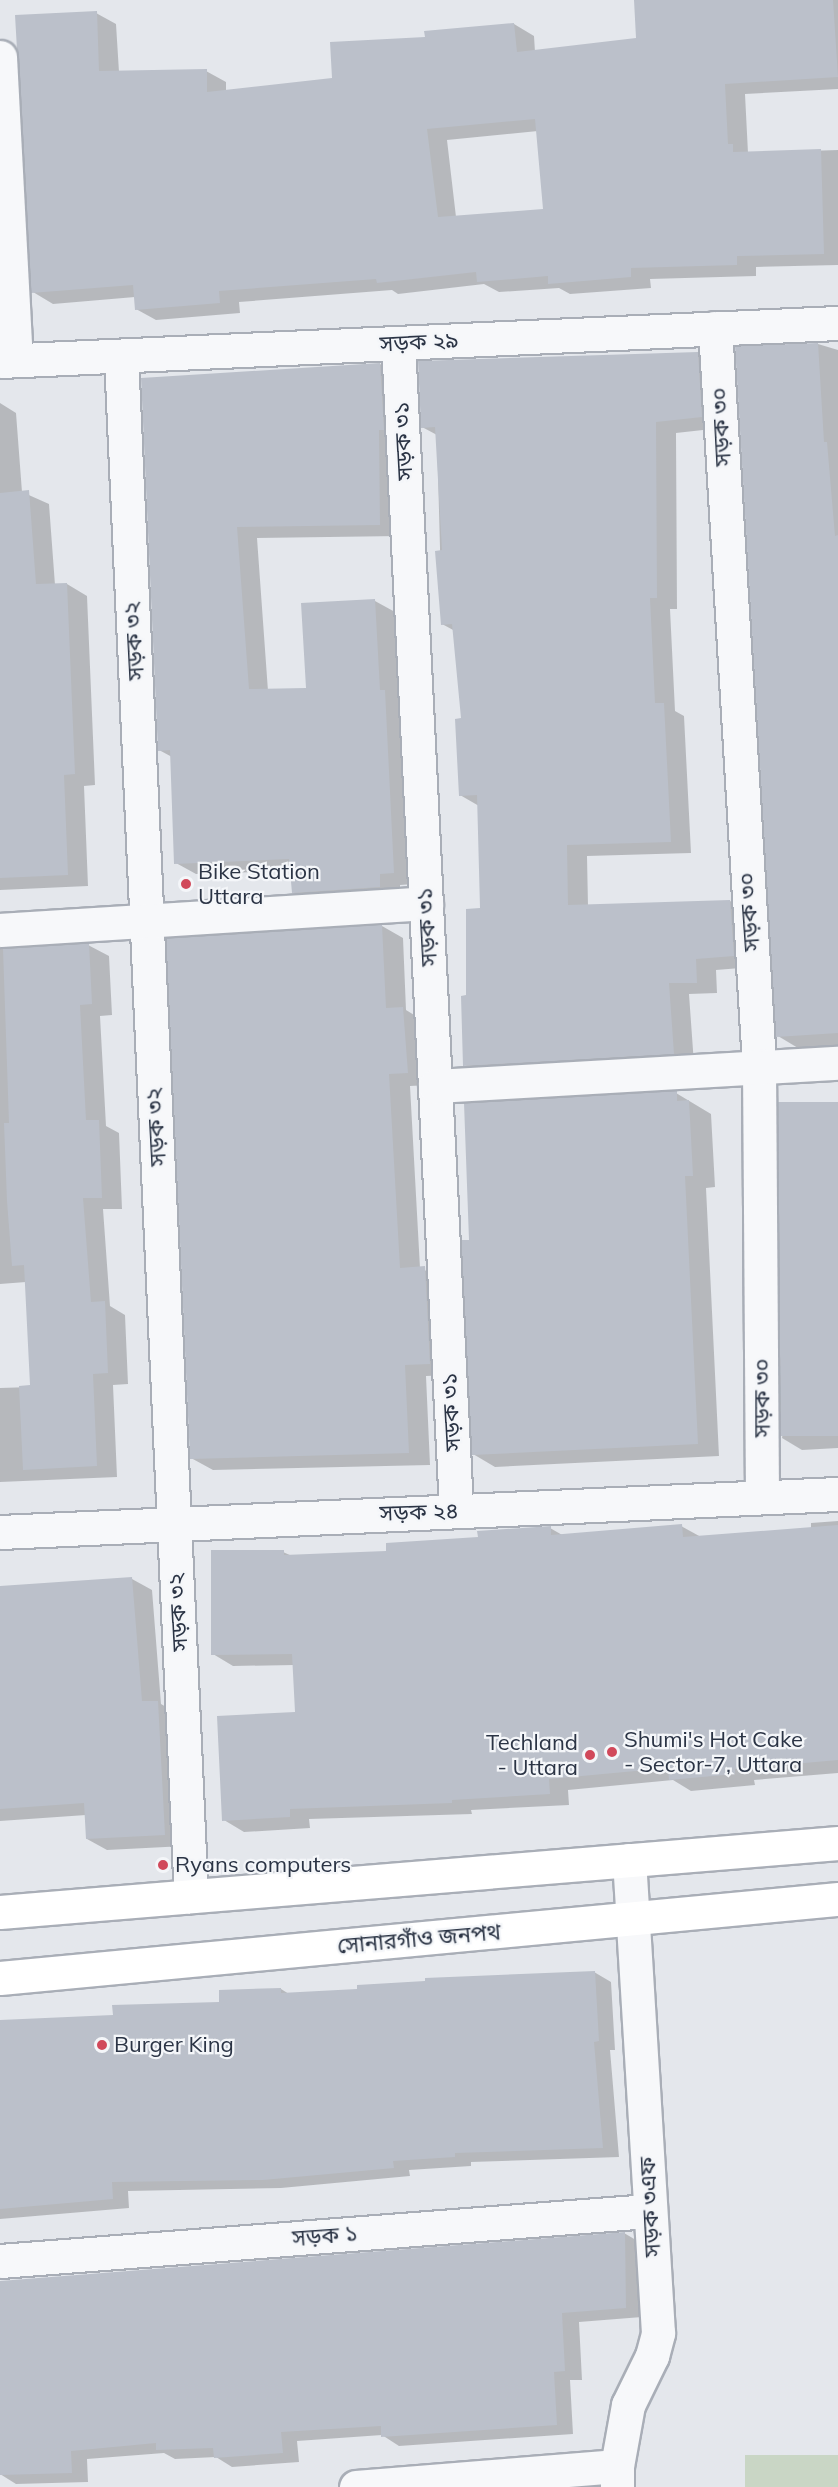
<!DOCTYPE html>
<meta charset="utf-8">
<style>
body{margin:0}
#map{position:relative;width:838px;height:2487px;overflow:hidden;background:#e4e7ec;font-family:Mulish,"Noto Sans Bengali",sans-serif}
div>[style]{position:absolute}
.green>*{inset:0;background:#c9d6c5;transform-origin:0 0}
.shadow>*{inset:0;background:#0003}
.building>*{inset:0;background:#bbc0ca;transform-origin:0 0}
.roads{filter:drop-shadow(2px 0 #a9aeb7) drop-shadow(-2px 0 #a9aeb7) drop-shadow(0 2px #a9aeb7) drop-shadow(0 -2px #a9aeb7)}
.minor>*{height:33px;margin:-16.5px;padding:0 16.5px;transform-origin:16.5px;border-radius:16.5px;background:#f7f8fa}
.secondary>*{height:33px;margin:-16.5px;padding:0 16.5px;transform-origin:16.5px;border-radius:16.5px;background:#fff}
.dots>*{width:16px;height:16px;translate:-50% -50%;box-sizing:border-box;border:3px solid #f4f6f9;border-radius:50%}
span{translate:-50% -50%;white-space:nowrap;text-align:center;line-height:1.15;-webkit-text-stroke:4.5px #f4f6f9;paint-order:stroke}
.street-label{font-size:22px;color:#2b3445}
.poi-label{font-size:22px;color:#2b3445}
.left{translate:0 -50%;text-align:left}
.right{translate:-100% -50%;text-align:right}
</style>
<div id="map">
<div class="green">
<i style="left:745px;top:2455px;width:93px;height:32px"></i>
</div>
<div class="shadow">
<i style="clip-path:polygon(evenodd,636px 0,838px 0,838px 89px,745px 94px,748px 153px,838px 150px,838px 265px,756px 267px,756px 276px,650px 279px,651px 288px,570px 294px,559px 288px,499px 292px,484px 284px,398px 294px,392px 290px,239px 302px,240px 313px,156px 320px,136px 309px,135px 297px,53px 304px,33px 292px,96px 13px,116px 24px,119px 72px,206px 71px,226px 82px,226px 92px,333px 79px,426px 38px,514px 24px,534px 36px,535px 52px,638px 39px,636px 0,538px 131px,544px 210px,456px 217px,447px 140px,538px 131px)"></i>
<i style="clip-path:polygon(818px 344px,838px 350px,838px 1045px,798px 1048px,778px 1036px)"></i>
<i style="clip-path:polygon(697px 354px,718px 366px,721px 428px,676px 433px,677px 609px,670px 609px,675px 711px,684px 716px,691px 853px,587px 856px,588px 906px,730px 901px,750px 913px,753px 967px,716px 970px,717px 993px,689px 994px,694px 1064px,485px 1076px,465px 1065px,468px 997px,481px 910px,479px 806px,460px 795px,463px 720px,455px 631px,442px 624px,437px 435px,422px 427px)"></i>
<i style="clip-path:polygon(380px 364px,400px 376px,400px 536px,257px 538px,268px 691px,307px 690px,375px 601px,395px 612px,414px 884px,400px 885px,400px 898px,313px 904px,293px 892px,291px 871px,196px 874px,176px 863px,172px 757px,159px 750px,142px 380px)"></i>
<i style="clip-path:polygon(0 403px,16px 413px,22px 492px,49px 504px,55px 585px,67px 584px,87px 596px,95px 785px,84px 786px,88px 886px,0 890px)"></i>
<i style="clip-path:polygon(382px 926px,403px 938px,406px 1010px,424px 1021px,429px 1085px,410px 1086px,420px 1268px,446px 1280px,451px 1375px,426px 1376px,430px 1465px,213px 1470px,191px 1458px)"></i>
<i style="clip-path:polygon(88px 945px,109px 956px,112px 1015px,100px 1016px,106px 1126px,119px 1133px,122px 1209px,103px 1209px,110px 1306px,125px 1315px,128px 1384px,113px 1385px,117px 1477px,0 1482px,0 1388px,31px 1387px,26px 1282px,0 1284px,0 949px)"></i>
<i style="clip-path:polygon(676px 1093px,711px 1114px,715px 1187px,706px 1188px,719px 1456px,495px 1467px,473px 1454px,470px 1241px)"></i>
<i style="clip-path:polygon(838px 1104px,838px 1448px,802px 1450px,782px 1438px)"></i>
<i style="clip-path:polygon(838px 1521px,838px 1773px,754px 1780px,755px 1785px,691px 1791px,673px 1780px,568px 1790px,569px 1805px,471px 1810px,472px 1814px,309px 1819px,310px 1828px,244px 1832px,224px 1820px,297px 1714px,294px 1665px,233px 1666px,213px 1654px,283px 1552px,292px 1556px,388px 1553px,550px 1528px,564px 1536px,681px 1526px,701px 1537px,811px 1528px,811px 1523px)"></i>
<i style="clip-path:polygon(132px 1579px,152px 1590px,161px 1704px,178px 1714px,185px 1846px,107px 1850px,87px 1839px,86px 1815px,0 1821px,0 1588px)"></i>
<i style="clip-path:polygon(594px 1972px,611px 1982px,615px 2050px,610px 2050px,619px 2157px,471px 2162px,471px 2166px,409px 2170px,410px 2176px,281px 2188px,128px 2191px,129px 2208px,0 2219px,0 2021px,114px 2017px,221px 2003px,281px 1989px,289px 1994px,359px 1990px)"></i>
<i style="clip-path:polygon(624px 2233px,641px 2243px,642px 2317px,579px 2322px,582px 2380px,570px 2380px,573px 2434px,399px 2446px,382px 2435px,297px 2441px,299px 2462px,232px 2467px,216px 2457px,175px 2459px,164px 2453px,87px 2459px,88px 2482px,16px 2484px,0 2474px,0 2283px)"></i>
</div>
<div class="building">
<i style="clip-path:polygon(evenodd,634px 0,833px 0,838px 77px,725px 84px,728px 144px,733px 144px,733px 152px,821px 149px,824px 254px,737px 256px,737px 265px,631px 268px,631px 277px,548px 284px,548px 276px,477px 282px,476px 272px,377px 283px,376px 279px,219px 291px,220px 303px,135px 310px,133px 285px,31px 293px,15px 15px,97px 11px,99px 71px,207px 69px,207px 92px,332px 78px,330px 42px,425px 37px,424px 31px,514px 23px,517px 52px,636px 38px,634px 0,535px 119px,543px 209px,438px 217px,427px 129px,535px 119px)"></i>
<i style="clip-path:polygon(818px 343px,824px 442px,827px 442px,835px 536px,838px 535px,838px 1033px,776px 1037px,735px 346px)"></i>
<i style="clip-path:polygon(698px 352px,702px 417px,656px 422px,657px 598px,650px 598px,655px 703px,664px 703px,671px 842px,567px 845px,568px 905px,730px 900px,734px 956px,696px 959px,697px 983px,669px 983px,674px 1054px,463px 1066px,461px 996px,466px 995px,466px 909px,480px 908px,477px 795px,459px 796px,455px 719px,461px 718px,452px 624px,441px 625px,435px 551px,442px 550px,435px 427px,421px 428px,418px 361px)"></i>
<i style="clip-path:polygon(380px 363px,384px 430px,379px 430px,380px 525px,237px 527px,249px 689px,306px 688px,301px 603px,375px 599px,380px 690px,385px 690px,394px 873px,380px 874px,380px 887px,292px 893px,289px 859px,174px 864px,170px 750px,158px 751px,141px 378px)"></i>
<i style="clip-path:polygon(29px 490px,36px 584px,67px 583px,75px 774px,64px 775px,68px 875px,0 878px,0 493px)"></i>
<i style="clip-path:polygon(382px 925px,386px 1008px,403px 1007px,408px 1073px,389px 1074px,400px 1268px,425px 1266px,430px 1364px,405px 1365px,409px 1453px,190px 1459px,166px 938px)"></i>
<i style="clip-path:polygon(89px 943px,92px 1004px,80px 1005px,86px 1120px,99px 1120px,102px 1198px,83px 1198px,91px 1302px,105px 1301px,108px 1373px,93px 1374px,97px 1466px,23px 1470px,19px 1386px,30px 1385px,24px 1265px,12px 1266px,7px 1201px,4px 1123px,9px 1123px,3px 949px)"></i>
<i style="clip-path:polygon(677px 1091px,677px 1101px,689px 1100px,693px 1176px,685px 1176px,698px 1444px,472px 1455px,461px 1240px,469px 1240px,464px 1103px)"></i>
<i style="left:838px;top:1102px;width:334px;height:60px;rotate:90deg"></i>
<i style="clip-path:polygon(682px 1524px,683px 1537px,838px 1525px,838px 1760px,735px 1769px,735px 1774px,669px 1780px,668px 1768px,549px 1779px,550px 1794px,452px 1800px,452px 1803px,290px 1809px,290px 1817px,222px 1821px,217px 1716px,295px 1712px,292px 1654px,211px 1655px,211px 1550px,284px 1550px,284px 1555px,386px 1551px,386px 1543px,478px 1537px,477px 1531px,551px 1526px,551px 1535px)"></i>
<i style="clip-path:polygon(132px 1577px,142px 1701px,158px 1701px,165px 1835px,86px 1839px,84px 1803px,0 1809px,0 1586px)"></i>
<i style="clip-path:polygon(595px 1971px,599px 2041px,594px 2042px,603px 2148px,455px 2153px,455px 2157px,393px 2161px,394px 2168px,263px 2180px,112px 2182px,113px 2199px,0 2209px,0 2020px,113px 2015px,112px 2005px,219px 2002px,219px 1990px,281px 1988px,281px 1993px,357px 1989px,357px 1985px,425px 1981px,425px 1978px)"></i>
<i style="clip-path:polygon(625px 2232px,626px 2308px,562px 2313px,565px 2371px,554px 2372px,557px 2425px,381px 2437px,381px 2426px,281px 2432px,283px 2453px,214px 2458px,213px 2448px,156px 2450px,156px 2443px,71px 2451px,72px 2473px,0 2475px,0 2281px)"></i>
</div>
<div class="roads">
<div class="minor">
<i style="left:0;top:57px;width:303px;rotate:87deg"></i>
<i style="left:715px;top:328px;width:738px;rotate:86.58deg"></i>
<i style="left:759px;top:1065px;width:432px;rotate:89.6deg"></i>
<i style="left:398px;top:343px;width:1168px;rotate:87.15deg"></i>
<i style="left:121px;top:357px;width:1541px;rotate:87.4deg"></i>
<i style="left:0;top:361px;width:839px;rotate:-2.6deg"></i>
<i style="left:0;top:930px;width:427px;rotate:-3.6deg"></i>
<i style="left:435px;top:1086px;width:404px;rotate:-3.3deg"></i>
<i style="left:0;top:1532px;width:839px;rotate:-2.6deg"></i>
<i style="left:0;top:2261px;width:651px;rotate:-4.41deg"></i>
<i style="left:356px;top:2487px;width:262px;rotate:-4.6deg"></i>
<i style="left:617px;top:2487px;width:21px;rotate:-90deg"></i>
<i style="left:617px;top:2466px;width:62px;rotate:-79.8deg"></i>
<i style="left:628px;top:2405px;width:55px;rotate:-63.9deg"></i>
<i style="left:652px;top:2356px;width:24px;rotate:-75deg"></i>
<i style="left:658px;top:2333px;width:474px;rotate:-93.5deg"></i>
</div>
<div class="secondary">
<i style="left:0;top:1912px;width:841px;rotate:-4.71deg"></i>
<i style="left:0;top:1978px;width:842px;rotate:-5.39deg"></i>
</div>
</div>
<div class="dots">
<i style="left:186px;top:884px;background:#d1495b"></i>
<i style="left:612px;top:1752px;background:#d1495b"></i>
<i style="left:590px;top:1755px;background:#d1495b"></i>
<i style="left:163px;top:1865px;background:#d1495b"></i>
<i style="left:102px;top:2045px;background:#d1495b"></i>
</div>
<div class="street-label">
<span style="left:419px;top:342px;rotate:-3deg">সড়ক ২৯</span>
<span style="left:721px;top:427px;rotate:-93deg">সড়ক ৩০</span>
<span style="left:403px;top:441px;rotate:-93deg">সড়ক ৩১</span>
<span style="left:134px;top:641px;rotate:-93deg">সড়ক ৩২</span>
<span style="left:749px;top:912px;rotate:-94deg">সড়ক ৩০</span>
<span style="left:427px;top:927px;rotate:-93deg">সড়ক ৩১</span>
<span style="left:156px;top:1127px;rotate:-93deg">সড়ক ৩২</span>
<span style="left:762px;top:1398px;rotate:-90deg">সড়ক ৩০</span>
<span style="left:451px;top:1412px;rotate:-93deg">সড়ক ৩১</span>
<span style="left:419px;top:1512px;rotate:-2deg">সড়ক ২৪</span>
<span style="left:178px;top:1612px;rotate:-93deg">সড়ক ৩২</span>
<span style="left:419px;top:1939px;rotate:-5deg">সোনারগাঁও জনপথ</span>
<span style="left:650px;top:2207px;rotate:-93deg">সড়ক ৩এফ</span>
<span style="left:325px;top:2236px;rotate:-4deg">সড়ক ১</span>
</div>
<div class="poi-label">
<span class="left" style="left:198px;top:884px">Bike Station<br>Uttara</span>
<span class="left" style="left:624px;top:1752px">Shumi's Hot Cake<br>- Sector-7, Uttara</span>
<span class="right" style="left:578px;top:1755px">Techland<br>- Uttara</span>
<span class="left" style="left:175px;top:1865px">Ryans computers</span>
<span class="left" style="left:114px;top:2045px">Burger King</span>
</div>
</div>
